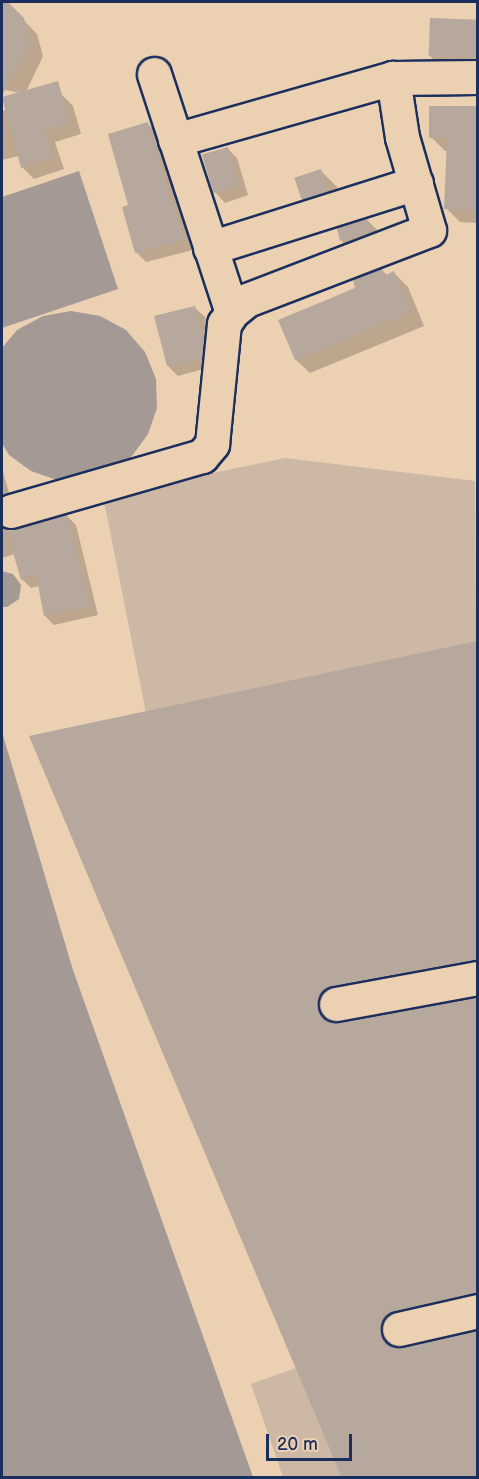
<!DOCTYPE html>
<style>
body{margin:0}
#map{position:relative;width:479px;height:1479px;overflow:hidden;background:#ebd0b2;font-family:"Balsamiq Sans",sans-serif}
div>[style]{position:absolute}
.green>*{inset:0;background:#cdb8a6}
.water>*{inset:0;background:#a49995}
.shadow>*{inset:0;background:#0003}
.building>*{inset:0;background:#b7a89d;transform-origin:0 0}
.roads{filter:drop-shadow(2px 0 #1b2f5e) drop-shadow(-2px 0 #1b2f5e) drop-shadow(0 2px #1b2f5e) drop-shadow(0 -2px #1b2f5e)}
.minor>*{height:33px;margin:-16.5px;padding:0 16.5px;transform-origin:16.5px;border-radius:16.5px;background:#ebd0b2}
span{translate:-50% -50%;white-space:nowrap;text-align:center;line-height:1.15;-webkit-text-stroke:5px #ebd0b2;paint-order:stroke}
.frame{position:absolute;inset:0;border:3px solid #1b2f5e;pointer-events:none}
.scale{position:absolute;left:266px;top:1434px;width:86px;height:27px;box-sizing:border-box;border:3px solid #1b2f5e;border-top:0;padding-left:8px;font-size:18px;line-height:21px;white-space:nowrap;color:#1b2f5e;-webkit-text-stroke:4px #ebd0b2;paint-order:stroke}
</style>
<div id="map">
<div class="green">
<i style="clip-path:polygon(285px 458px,475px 481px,477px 738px,467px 753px,174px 854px,103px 496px)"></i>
<i style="clip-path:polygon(383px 1337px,424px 1477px,283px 1477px,251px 1384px)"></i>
</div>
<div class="water">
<i style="clip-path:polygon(79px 171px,118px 289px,2px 328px,2px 197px)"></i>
<i style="clip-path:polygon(71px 311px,100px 316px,126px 330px,145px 352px,156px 379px,157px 408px,148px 434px,132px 456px,110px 472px,84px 480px,57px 480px,31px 471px,9px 455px,2px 443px,2px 348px,17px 330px,43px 316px)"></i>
<i style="clip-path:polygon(2px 571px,13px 574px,21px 585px,19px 599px,7px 607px,2px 607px)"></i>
<i style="clip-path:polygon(2px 732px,73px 970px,253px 1477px,2px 1477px)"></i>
</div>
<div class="shadow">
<i style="clip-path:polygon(2px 6px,14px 10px,37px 34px,43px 56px,25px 94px,2px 89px)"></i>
<i style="clip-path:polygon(432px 19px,478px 21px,478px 70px,443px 69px,430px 56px)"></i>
<i style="clip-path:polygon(61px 94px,73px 106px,81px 134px,55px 142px,64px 169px,34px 179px,22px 167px,18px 156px,2px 160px,2px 111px)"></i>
<i style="clip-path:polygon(431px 108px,478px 108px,478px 151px,445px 151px,431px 137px)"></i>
<i style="clip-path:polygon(148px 124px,158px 134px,193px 250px,146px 262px,136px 252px,130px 206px)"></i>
<i style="clip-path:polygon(227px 148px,237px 158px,248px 195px,225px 203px,215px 192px)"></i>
<i style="clip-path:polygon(321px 171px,337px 187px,344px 207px,320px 215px,303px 199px)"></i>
<i style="clip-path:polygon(447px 179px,478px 181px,478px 223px,460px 222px,446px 208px)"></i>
<i style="clip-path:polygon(367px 220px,377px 230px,380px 242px,353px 253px,343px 243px,339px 229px)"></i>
<i style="clip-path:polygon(382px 270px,388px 276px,394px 273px,408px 287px,424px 326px,310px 373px,296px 360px,280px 321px,357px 288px)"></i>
<i style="clip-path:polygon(194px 307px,205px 317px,213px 350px,211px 367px,178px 376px,168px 366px)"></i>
<i style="clip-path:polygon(2px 468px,12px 504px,2px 516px)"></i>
<i style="clip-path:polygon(67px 516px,76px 525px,98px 615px,54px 625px,45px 616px,39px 586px,31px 588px,22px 579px,15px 554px,2px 558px,2px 518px,5px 529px,14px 532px)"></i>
<i style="clip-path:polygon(478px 642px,478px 978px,334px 1014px,333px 1023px,478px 999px,478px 1311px,397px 1339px,397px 1347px,478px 1332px,478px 1478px,344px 1478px,31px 737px)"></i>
</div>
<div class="building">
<i style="clip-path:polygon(2px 2px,8px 2px,24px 18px,30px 42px,2px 96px)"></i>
<i style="left:430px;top:18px;width:47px;height:38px;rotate:2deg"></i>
<i style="clip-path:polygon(58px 81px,70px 123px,44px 130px,53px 157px,21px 168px,2px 97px)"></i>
<i style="clip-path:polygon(429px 106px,477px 106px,477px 210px,444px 209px,447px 138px,429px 138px)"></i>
<i style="clip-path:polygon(148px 122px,184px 240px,135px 253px,122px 207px,128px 205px,108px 134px)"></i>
<i style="left:228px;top:147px;width:40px;height:27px;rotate:74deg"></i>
<i style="left:321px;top:169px;width:23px;height:28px;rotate:72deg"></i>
<i style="left:367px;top:218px;width:15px;height:32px;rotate:74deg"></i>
<i style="clip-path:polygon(382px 268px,384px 276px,394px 271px,411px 312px,295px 360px,278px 320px,355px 288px,353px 279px)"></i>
<i style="clip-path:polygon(195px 306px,204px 339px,202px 358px,167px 366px,154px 316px)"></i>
<i style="clip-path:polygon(67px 514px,90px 606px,44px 616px,36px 575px,21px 580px,7px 532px)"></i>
<i style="clip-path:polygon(477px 641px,477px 960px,333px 986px,323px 990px,318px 1007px,322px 1017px,339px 1022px,477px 997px,477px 1293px,394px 1311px,386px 1316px,381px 1333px,386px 1342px,403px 1347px,477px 1330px,477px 1478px,342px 1478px,29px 736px)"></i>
</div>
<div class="roads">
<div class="minor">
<i style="left:154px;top:74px;width:250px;rotate:71.9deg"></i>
<i style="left:175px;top:140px;width:227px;rotate:-15.9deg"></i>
<i style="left:210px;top:248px;width:216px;rotate:-17.5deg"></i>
<i style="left:11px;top:511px;width:199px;rotate:-16.1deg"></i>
<i style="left:202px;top:456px;width:16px;rotate:-50deg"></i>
<i style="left:212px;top:444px;width:121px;rotate:-84.3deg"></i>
<i style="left:224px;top:324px;width:14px;rotate:-56deg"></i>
<i style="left:232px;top:312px;width:19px;rotate:-39deg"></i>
<i style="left:247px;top:300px;width:195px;rotate:-21deg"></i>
<i style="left:429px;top:230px;width:97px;rotate:-106.2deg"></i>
<i style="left:402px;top:137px;width:60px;rotate:-98.7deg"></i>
<i style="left:393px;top:78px;width:85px;rotate:-0.7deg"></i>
<i style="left:336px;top:1004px;width:144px;rotate:-10.4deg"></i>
<i style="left:399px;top:1329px;width:81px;rotate:-12.8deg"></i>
</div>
</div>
<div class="frame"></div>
<div class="scale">20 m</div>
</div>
